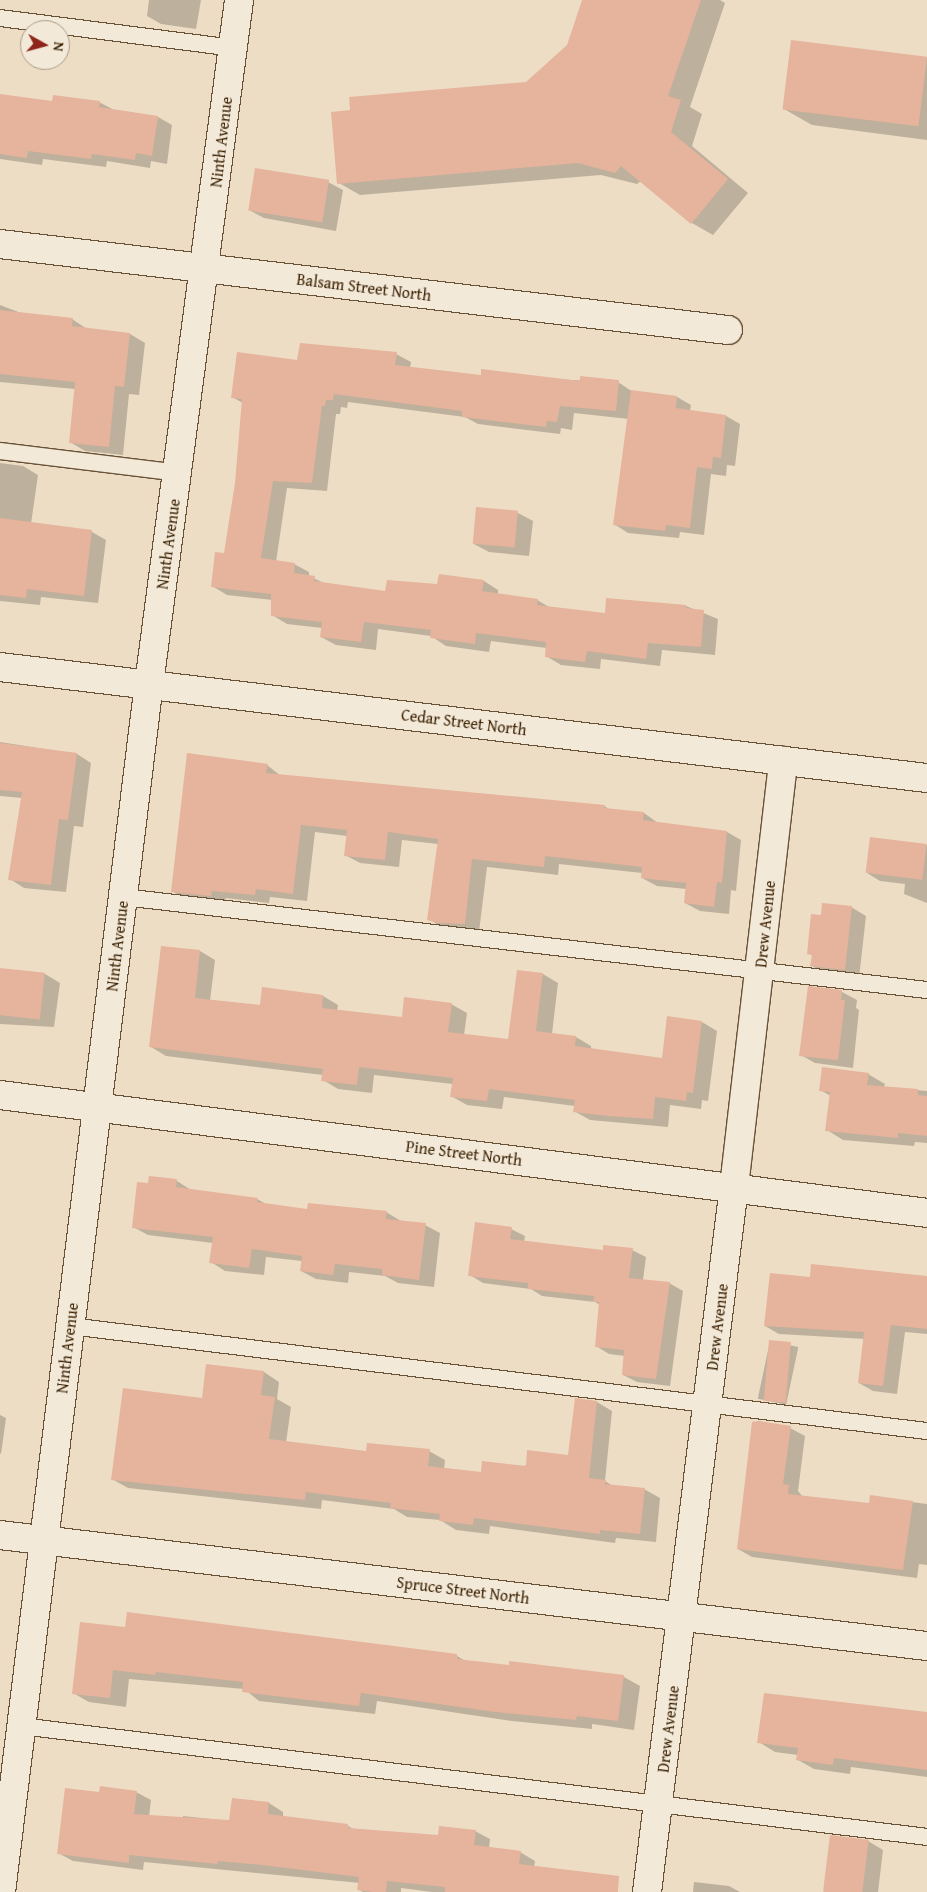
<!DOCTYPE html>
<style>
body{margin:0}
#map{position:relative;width:927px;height:1892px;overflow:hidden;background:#edddc5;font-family:"Gentium Book Plus",serif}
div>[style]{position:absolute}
.shadow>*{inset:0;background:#0003;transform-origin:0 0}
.building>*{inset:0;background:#e6b39c;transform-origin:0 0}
.roads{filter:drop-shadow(1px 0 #685134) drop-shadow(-1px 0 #685134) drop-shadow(0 1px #685134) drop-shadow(0 -1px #685134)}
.service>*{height:16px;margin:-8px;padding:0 8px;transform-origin:8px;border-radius:8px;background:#f3e9d9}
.minor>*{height:28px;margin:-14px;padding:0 14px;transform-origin:14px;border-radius:14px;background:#f3e9d9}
.tertiary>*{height:28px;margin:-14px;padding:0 14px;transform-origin:14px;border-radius:14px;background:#f3e9d9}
span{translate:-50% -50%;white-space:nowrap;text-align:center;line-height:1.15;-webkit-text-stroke:5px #f3e9d9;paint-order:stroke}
.street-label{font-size:16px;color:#3c2203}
.north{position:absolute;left:20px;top:20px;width:50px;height:50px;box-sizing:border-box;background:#f3e9d9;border:1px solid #aa9983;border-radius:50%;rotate:97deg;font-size:14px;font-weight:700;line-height:20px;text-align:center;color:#3c2203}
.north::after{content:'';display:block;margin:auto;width:18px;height:22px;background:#8f2418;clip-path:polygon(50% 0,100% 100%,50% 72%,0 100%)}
</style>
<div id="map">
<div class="shadow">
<i style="clip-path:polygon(149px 0,201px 0,196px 29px,161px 24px,147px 16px)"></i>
<i style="clip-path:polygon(583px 0,720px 0,725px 3px,690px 107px,702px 114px,692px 146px,748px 193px,713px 235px,692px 223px,641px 181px,637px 184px,601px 175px,360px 195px,339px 183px,526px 83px,568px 46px)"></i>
<i style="clip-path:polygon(927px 58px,927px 140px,812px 125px,784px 109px)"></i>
<i style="clip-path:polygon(0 95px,53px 102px,99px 102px,114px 110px,158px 117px,172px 125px,167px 164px,151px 161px,150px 168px,107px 161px,106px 167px,43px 159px,42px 165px,0 159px)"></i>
<i style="clip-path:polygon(328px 182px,343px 190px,336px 231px,264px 218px,249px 210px)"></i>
<i style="clip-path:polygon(0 305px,21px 313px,72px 319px,87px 329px,130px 334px,145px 343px,139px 395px,129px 394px,123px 455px,85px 451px,70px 442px,75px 389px,0 382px)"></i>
<i style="clip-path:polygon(353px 348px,396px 354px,411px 362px,410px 368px,482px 376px,618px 382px,633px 392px,677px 397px,691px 405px,690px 411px,726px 416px,740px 424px,735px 466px,727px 465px,726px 476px,711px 474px,704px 535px,680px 532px,679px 538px,628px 533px,614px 524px,629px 419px,574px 413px,572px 430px,561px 428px,560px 434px,478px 424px,465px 417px,348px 402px,347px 408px,341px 407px,340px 414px,336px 414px,327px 491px,287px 488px,276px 562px,294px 564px,309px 572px,309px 576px,326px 584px,386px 592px,484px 581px,498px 590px,498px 595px,537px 600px,551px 608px,606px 614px,686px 606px,718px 619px,715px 655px,662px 650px,660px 666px,601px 659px,600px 669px,561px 665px,546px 656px,547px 648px,491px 641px,489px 652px,446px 646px,431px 636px,378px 629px,376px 650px,336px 645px,321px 637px,322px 628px,287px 624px,272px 615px,273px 600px,227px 595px,212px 586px,226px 554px,236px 483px,243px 403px,232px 397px,298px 361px,353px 351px)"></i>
<i style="clip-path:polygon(0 463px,23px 466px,38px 475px,31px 524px,92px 532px,106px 540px,98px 603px,41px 597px,40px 605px,0 601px)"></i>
<i style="clip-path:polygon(477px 509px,518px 513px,533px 521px,529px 556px,489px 552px,474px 544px)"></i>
<i style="clip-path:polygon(0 742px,77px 754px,91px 763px,83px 827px,74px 826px,66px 892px,24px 888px,10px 879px,22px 798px,0 796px)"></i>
<i style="clip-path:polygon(267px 765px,281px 776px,604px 806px,611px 810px,644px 813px,658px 823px,727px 832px,741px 840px,736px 891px,731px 890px,729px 914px,700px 911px,685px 903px,686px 889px,657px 886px,642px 878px,642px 873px,559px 864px,558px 875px,487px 867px,479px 932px,443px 928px,429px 919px,438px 844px,402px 840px,399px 867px,360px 863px,345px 855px,347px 836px,315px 832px,307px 901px,270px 897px,269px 903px,226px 898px,225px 904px,187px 900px,172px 891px)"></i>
<i style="clip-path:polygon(927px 845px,927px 903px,904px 894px,905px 884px,880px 881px,867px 873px)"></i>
<i style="clip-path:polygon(851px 907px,866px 916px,859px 978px,826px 974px,812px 966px,813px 956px,808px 953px,822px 917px)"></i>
<i style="clip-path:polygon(200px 951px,215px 960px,210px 1001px,261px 1006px,323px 996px,338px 1005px,337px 1011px,403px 1019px,451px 1004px,467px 1013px,464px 1035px,509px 1040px,543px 974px,558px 983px,552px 1034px,576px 1037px,591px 1046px,591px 1049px,663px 1059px,702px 1022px,717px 1031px,708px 1101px,702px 1100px,701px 1109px,670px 1105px,668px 1127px,590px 1120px,574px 1111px,575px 1106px,504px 1097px,502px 1109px,467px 1105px,451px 1096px,453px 1084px,374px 1075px,372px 1093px,338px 1089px,323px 1080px,323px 1075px,166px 1056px,151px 1047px)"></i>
<i style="clip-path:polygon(0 969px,45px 974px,60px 983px,54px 1027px,0 1024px)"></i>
<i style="clip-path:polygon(809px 988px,842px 992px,857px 1000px,856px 1008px,859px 1010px,853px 1068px,815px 1063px,801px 1055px)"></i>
<i style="clip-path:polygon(868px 1074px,885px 1084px,884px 1087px,927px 1091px,927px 1143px,915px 1142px,914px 1146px,843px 1140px,827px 1130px,831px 1096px,820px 1090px)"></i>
<i style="clip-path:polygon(177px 1181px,191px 1190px,257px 1199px,268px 1205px,308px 1210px,386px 1212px,401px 1221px,425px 1225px,440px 1233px,434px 1287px,398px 1283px,385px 1276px,349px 1272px,348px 1283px,316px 1279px,301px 1271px,302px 1261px,266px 1257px,264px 1275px,225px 1271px,211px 1262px,213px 1243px,148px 1235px,133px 1227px,149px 1185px)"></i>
<i style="clip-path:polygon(511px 1229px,525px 1236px,524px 1242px,604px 1252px,632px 1250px,646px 1257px,643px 1280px,669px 1283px,683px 1291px,670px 1386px,637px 1382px,623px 1375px,625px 1356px,609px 1354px,596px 1346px,600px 1305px,595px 1302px,542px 1296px,531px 1289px,483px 1283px,470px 1275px)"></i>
<i style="clip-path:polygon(927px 1277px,927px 1334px,905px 1332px,897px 1394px,873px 1391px,859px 1383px,865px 1339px,779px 1334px,765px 1326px,811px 1278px)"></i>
<i style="left:770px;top:1341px;width:29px;height:59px;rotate:12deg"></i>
<i style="clip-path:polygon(264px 1372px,279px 1382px,277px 1399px,291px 1407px,286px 1443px,367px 1453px,429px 1451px,445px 1460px,444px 1469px,482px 1474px,569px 1457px,597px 1402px,612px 1411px,605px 1481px,613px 1486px,644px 1489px,660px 1498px,656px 1542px,616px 1538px,615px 1543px,490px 1526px,489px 1534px,456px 1530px,440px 1520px,407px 1517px,394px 1509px,322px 1500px,321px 1509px,128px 1488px,112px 1479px,203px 1400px)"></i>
<i style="clip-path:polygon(0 1415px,6px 1418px,1px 1454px,0 1453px)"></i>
<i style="clip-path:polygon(790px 1428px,805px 1436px,798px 1491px,803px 1497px,870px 1505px,871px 1497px,927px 1504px,927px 1565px,919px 1564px,917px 1578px,752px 1557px,738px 1549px)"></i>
<i style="clip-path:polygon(127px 1628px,457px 1656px,467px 1662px,624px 1677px,640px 1686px,634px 1730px,592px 1724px,592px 1729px,512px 1721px,377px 1701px,375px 1714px,259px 1701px,244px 1689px,129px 1679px,126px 1707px,89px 1702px,73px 1693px)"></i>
<i style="clip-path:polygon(927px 1715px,927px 1777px,851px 1767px,850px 1774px,814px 1769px,798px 1760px,798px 1755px,775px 1752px,759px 1742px)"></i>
<i style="clip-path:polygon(136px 1792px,151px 1800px,149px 1817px,183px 1820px,183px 1816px,230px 1821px,269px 1803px,283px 1812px,283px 1818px,348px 1826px,355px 1830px,439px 1837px,475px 1831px,490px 1839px,489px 1848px,520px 1852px,535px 1861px,534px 1867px,609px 1892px,432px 1892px,401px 1888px,401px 1892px,363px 1892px,359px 1890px,360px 1883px,144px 1862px,143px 1870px,73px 1861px,58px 1853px,100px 1794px)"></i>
<i style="clip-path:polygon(868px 1841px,883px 1850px,878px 1892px,824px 1892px)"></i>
<i style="clip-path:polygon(694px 1882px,729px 1886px,740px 1892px,693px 1892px)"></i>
</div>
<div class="building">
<i style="clip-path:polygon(582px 0,701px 0,668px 96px,681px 100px,671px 132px,728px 179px,691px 224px,621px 166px,615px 173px,578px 163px,337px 184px,331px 112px,350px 110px,349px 97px,526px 82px,567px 45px)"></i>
<i style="left:791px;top:40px;width:137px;height:70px;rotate:7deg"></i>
<i style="clip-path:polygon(0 94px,52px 101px,53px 95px,100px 101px,99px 107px,158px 116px,152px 156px,136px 153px,135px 160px,92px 154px,91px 159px,28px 151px,27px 158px,0 154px)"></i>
<i style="left:255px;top:168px;width:75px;height:43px;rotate:9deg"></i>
<i style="clip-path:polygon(0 310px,73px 318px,72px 326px,130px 333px,124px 387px,115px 386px,109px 447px,69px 443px,75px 382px,0 374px)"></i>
<i style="clip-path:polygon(300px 343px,397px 352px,395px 365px,481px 375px,481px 369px,580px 381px,580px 376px,619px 380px,616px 411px,560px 406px,557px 422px,547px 421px,546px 427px,462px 417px,462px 411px,334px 394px,333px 400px,326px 400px,325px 406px,322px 406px,312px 483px,273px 481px,261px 558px,295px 563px,294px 573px,315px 576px,314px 581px,385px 591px,387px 580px,437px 584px,439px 574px,484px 580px,482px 591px,538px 599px,537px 605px,605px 613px,606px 598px,686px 605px,686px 608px,704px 610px,701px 647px,648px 643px,646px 659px,587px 651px,585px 662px,545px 657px,546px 642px,476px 633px,475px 644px,430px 638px,431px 630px,364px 622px,361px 642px,320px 637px,322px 622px,271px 616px,271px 594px,211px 587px,215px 552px,224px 553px,235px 483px,242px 399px,231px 398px,237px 352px,297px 360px)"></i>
<i style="clip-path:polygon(631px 390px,677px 396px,676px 408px,726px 415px,721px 458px,713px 457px,712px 469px,697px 467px,690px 528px,666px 525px,665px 531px,613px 525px)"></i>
<i style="left:476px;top:507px;width:42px;height:37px;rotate:5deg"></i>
<i style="clip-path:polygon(0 518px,92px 530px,84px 596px,27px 589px,26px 598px,0 595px)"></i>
<i style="clip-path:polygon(0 743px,77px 753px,68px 820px,59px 819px,51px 885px,8px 880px,22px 792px,0 790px)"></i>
<i style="clip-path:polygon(187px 753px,268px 764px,266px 773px,605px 805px,604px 808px,644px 812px,643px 820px,727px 831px,722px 883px,717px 882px,714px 907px,684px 903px,686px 883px,641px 878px,642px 867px,545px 856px,544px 867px,472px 859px,465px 924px,438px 923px,427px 920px,438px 839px,388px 832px,385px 860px,344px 856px,347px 830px,301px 825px,293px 894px,256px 889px,255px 895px,212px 891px,211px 896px,171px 892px)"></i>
<i style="left:870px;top:837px;width:57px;height:36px;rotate:7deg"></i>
<i style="clip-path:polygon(822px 903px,852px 906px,845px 970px,810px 966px,812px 955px,807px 954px,811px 914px,821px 915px)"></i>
<i style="clip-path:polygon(161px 946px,200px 950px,195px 998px,260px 1005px,262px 987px,323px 995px,322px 1008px,402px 1017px,404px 997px,452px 1003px,448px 1032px,508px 1039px,517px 970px,543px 973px,536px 1031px,576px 1036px,575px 1046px,662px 1058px,667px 1016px,702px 1021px,693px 1093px,687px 1092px,686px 1101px,655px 1097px,653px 1119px,608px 1116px,573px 1112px,575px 1100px,489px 1089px,487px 1101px,450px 1097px,453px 1078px,359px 1067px,357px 1085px,321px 1081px,323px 1069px,149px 1047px)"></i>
<i style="left:0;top:968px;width:45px;height:47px;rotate:6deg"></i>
<i style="clip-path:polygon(808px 986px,842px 990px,841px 1000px,845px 1000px,838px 1060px,799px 1056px)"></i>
<i style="clip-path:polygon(822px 1067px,869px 1073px,867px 1085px,918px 1089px,918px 1095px,927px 1096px,927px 1136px,898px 1133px,898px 1138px,825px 1131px,830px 1092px,819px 1091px)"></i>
<i style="clip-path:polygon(149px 1176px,177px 1179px,176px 1187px,258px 1198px,257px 1202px,307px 1209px,308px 1203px,387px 1211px,386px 1219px,426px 1223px,419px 1280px,382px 1275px,382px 1269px,335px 1264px,333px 1275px,300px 1271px,302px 1256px,252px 1249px,249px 1268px,209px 1263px,213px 1237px,132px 1228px,137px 1182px,148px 1183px)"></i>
<i style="clip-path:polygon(475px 1222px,512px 1227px,510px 1239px,603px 1250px,603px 1245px,633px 1248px,629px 1278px,670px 1282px,656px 1379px,622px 1375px,624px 1350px,595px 1347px,599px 1302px,593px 1302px,594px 1296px,528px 1289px,528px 1283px,468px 1276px)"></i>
<i style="clip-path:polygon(811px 1264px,927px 1276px,927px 1329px,891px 1325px,883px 1386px,858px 1383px,864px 1332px,764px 1326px,770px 1273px,810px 1277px)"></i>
<i style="left:769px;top:1340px;width:22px;height:61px;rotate:5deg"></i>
<i style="clip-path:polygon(206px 1364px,264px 1371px,261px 1395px,275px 1397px,269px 1439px,366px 1451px,367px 1443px,430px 1449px,428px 1466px,481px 1472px,482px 1461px,526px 1466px,527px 1450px,568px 1455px,575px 1398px,597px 1401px,589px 1478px,606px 1480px,605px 1484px,645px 1488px,640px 1534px,600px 1530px,600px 1534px,474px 1518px,473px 1525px,439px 1521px,440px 1514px,390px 1508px,391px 1503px,306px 1492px,305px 1500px,111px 1480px,123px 1388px,202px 1398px)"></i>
<i style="clip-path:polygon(759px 1421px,791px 1426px,783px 1484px,789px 1485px,788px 1494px,869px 1503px,870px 1495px,913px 1501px,903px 1570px,737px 1549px,752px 1422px)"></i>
<i style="clip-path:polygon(127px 1612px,457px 1654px,457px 1659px,509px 1665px,509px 1661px,624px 1675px,618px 1721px,577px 1716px,576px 1720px,495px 1712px,361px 1693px,359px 1706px,242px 1692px,243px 1682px,156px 1672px,155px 1675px,113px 1670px,110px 1698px,72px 1694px,80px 1622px,125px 1627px)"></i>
<i style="clip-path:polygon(764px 1693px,927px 1712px,927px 1770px,834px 1758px,833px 1765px,796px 1760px,798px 1748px,757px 1743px)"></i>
<i style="clip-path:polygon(100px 1786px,137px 1791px,134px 1814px,229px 1820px,232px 1798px,269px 1802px,268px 1814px,348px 1824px,348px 1828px,438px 1835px,439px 1826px,476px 1830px,474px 1845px,521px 1851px,519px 1864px,619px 1876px,618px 1892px,445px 1892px,445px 1887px,387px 1881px,386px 1892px,373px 1892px,357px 1890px,359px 1877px,262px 1865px,218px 1861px,217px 1864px,129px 1855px,129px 1863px,57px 1854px,65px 1788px,99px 1792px)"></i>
<i style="left:830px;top:1835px;width:39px;height:57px;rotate:7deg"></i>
</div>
<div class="roads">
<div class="service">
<i style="left:0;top:18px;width:235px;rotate:7.3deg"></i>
<i style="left:0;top:451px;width:179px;rotate:7deg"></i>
<i style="left:123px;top:897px;width:809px;rotate:6.6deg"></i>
<i style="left:70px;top:1326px;width:863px;rotate:6.99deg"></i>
<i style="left:21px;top:1726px;width:913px;rotate:6.98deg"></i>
</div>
<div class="minor">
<i style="left:0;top:244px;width:733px;rotate:6.74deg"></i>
<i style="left:0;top:667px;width:934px;rotate:6.83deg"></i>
<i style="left:0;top:1535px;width:934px;rotate:6.83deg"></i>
<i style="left:1px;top:1892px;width:1217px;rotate:-83.02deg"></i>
<i style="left:149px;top:684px;width:690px;rotate:-82.5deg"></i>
<i style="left:647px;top:1892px;width:710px;rotate:-82.97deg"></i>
<i style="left:734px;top:1187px;width:429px;rotate:-83.4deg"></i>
</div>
<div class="tertiary">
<i style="left:0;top:1095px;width:934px;rotate:7.25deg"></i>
</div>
</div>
<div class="street-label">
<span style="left:221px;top:142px;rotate:-83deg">Ninth Avenue</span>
<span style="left:364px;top:287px;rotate:7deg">Balsam Street North</span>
<span style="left:168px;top:544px;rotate:-82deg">Ninth Avenue</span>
<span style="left:464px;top:722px;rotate:7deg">Cedar Street North</span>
<span style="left:765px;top:924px;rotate:-84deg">Drew Avenue</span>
<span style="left:117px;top:946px;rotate:-83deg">Ninth Avenue</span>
<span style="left:464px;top:1153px;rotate:7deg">Pine Street North</span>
<span style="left:717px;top:1327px;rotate:-83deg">Drew Avenue</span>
<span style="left:67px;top:1348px;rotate:-83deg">Ninth Avenue</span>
<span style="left:463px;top:1590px;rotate:7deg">Spruce Street North</span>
<span style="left:668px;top:1729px;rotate:-83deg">Drew Avenue</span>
</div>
<div class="north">N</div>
</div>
